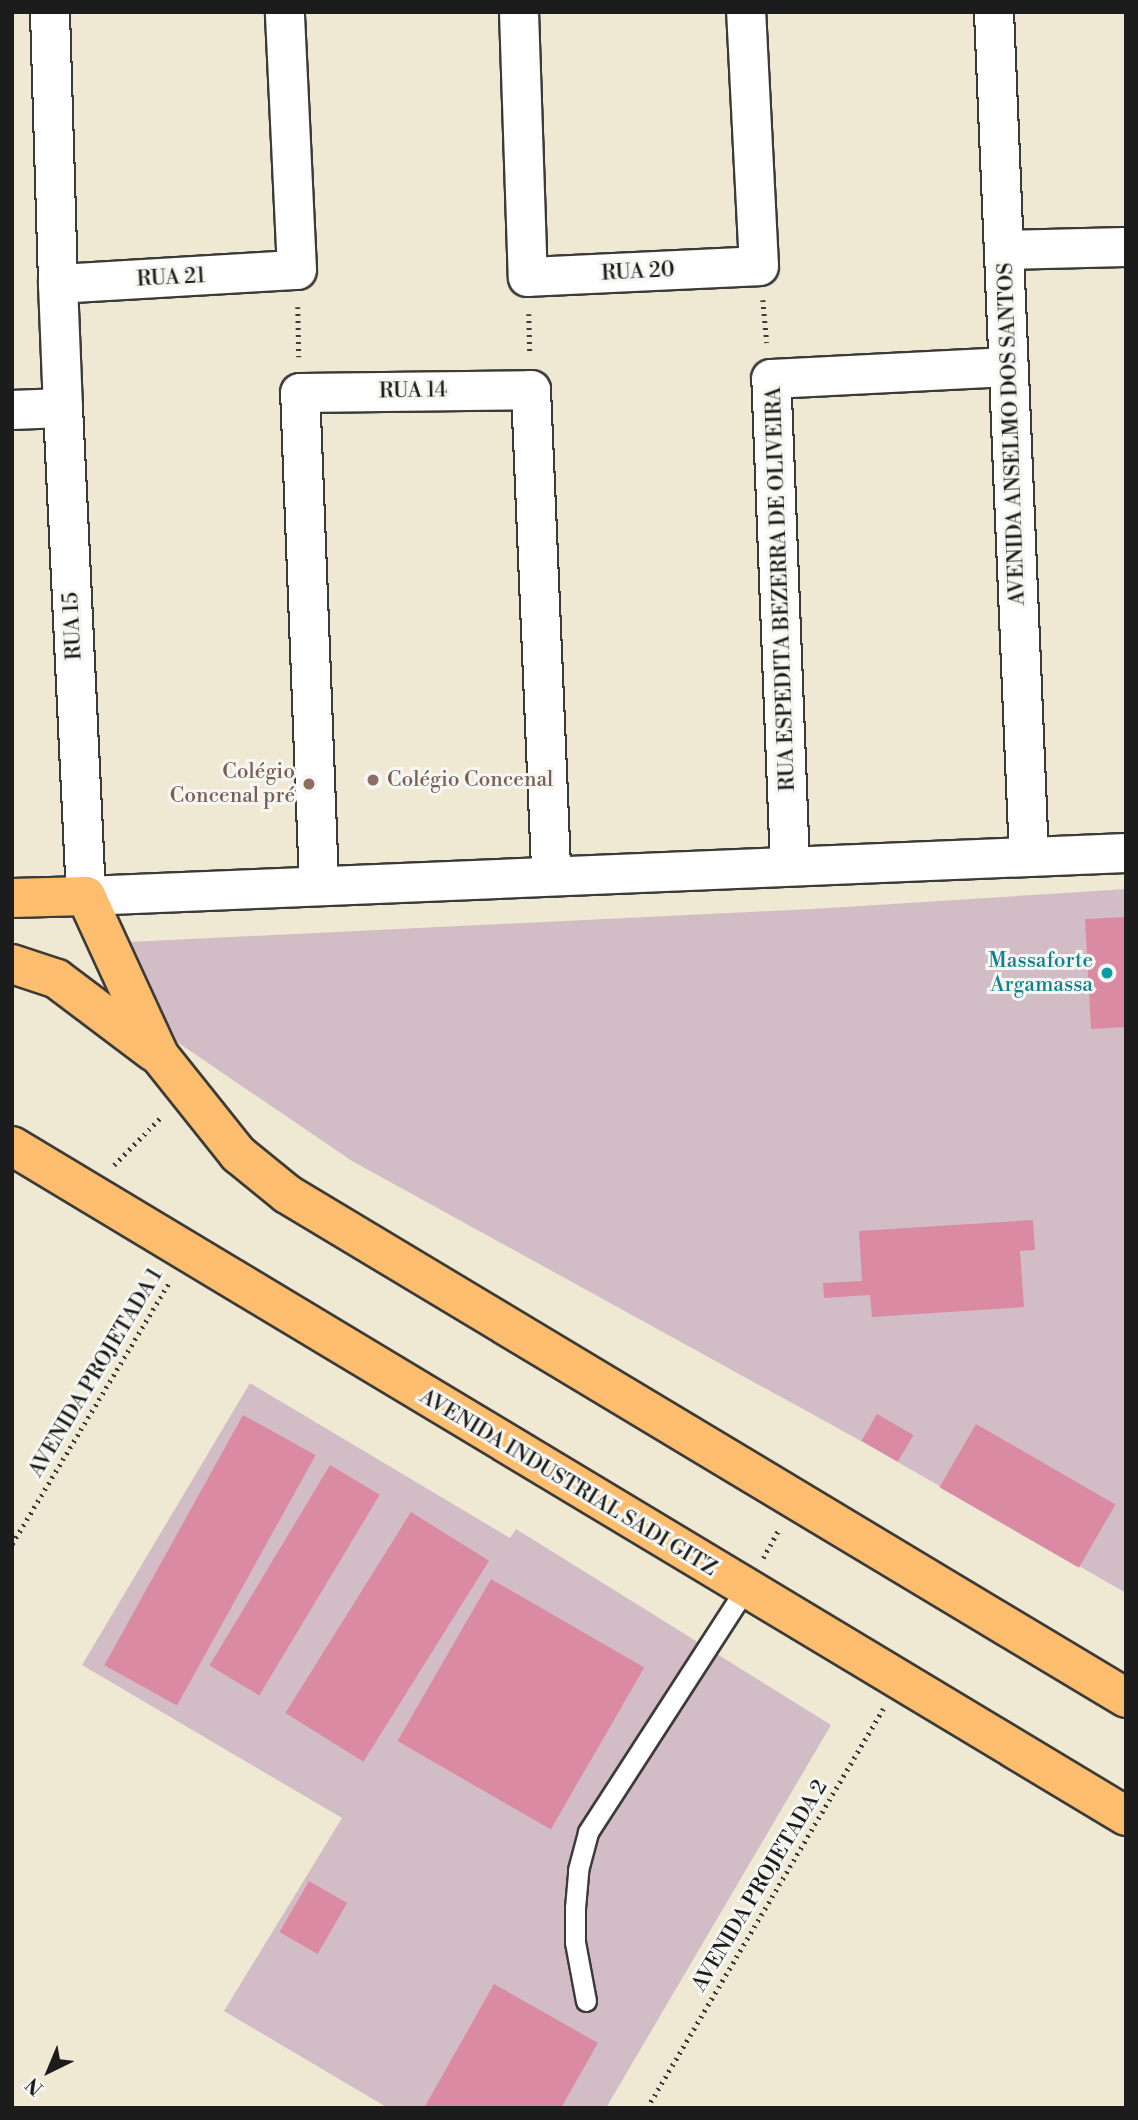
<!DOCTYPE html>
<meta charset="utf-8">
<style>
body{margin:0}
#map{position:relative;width:1138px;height:2120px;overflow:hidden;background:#efe9d4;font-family:"Libre Bodoni",serif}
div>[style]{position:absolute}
.industrial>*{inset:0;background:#d2bdc6}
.building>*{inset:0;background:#db8aa4;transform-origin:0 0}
.path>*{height:4.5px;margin-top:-2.25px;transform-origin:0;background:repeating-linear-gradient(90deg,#3c3b38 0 2px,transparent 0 7px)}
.roads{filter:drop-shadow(2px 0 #3c3b38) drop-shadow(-2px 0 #3c3b38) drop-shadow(0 2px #3c3b38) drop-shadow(0 -2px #3c3b38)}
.service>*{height:19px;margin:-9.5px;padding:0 9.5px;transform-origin:9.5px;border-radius:9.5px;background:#fff}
.minor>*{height:38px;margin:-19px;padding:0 19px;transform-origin:19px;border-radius:19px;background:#fff}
.tertiary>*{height:38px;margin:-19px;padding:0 19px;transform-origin:19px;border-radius:19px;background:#fff}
.primary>*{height:38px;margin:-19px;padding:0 19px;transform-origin:19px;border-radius:19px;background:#fcbd6f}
.dots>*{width:19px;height:19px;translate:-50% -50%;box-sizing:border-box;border:4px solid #f6f6f2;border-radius:50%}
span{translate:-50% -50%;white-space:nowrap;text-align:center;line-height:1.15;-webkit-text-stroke:6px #f6f6f2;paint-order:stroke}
.street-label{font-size:21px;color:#1c1c1c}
.education-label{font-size:21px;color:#785e54}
.right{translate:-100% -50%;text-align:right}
.left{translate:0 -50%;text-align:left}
.culture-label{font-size:21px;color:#0d838f}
.frame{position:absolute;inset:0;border:14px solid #1c1c1c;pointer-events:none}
.north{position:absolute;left:14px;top:2036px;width:70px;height:70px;-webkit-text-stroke:5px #f6f6f2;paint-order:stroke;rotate:223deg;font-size:19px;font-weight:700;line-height:28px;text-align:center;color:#1c1c1c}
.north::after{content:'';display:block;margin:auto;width:24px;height:32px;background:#1c1c1c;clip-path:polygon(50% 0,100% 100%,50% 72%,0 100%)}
</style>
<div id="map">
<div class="industrial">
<i style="clip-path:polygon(1126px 889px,1126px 1593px,861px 1441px,352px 1161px,161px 1031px,135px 975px,129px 942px,813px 909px)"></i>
<i style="clip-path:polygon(250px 1383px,510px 1538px,516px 1529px,831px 1725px,606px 2108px,388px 2108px,224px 2011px,342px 1818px,82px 1665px)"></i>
</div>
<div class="building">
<i style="clip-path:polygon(1126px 917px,1126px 1027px,1091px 1029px,1085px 919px)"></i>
<i style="clip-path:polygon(1033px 1220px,1035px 1250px,1020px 1251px,1024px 1307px,872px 1317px,870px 1295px,824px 1298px,823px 1283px,862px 1281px,859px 1231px)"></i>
<i style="left:877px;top:1414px;width:42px;height:31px;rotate:30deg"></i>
<i style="left:243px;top:1415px;width:83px;height:286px;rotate:29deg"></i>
<i style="left:976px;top:1424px;width:161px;height:73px;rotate:30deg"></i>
<i style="left:330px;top:1465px;width:58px;height:234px;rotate:31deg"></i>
<i style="left:411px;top:1512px;width:92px;height:237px;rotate:32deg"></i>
<i style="left:491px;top:1579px;width:177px;height:187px;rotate:30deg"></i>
<i style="left:309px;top:1881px;width:44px;height:59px;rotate:30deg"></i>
<i style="clip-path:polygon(494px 1984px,598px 2043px,561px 2108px,424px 2108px)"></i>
</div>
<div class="path">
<i style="left:763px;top:300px;width:43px;rotate:84.7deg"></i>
<i style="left:298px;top:307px;width:50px;rotate:88.9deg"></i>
<i style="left:529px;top:314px;width:40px;rotate:88.6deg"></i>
<i style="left:114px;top:1165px;width:69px;rotate:-45.6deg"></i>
<i style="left:12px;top:1544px;width:307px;rotate:-59deg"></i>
<i style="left:763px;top:1558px;width:33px;rotate:-61deg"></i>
<i style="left:647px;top:2108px;width:464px;rotate:-59.4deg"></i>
</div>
<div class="roads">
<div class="service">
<i style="left:586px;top:2001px;width:60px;rotate:-100.6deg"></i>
<i style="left:575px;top:1942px;width:34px;rotate:-90deg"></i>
<i style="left:575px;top:1908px;width:38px;rotate:-85deg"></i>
<i style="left:578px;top:1870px;width:39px;rotate:-75deg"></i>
<i style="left:588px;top:1832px;width:289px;rotate:-57.1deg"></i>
</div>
<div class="minor">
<i style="left:50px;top:12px;width:272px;rotate:88.3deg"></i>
<i style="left:58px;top:284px;width:239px;rotate:-3.4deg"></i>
<i style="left:297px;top:270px;width:258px;rotate:-92.7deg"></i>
<i style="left:519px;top:12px;width:265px;rotate:88.1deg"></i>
<i style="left:528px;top:277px;width:231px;rotate:-2.7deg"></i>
<i style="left:759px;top:266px;width:254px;rotate:-92.9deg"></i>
<i style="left:994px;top:12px;width:846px;rotate:87.63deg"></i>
<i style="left:1004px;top:250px;width:122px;rotate:-1.4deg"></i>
<i style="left:58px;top:284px;width:124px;rotate:87.7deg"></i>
<i style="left:12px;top:410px;width:51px;rotate:-2.2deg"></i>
<i style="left:63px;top:408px;width:489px;rotate:87.3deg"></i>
<i style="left:790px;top:866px;width:487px;rotate:-92.2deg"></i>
<i style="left:771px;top:379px;width:238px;rotate:-2.9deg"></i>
<i style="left:319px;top:884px;width:491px;rotate:-92.2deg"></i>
<i style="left:300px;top:393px;width:231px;rotate:-0.7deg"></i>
<i style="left:531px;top:390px;width:485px;rotate:87.6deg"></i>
</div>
<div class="tertiary">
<i style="left:86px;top:896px;width:1041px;rotate:-2.37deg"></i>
</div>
<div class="primary">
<i style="left:12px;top:898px;width:74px;rotate:-1.5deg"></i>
<i style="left:86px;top:896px;width:175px;rotate:65.3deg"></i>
<i style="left:159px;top:1055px;width:127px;rotate:51.4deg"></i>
<i style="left:238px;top:1154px;width:63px;rotate:39.2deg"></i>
<i style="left:287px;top:1194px;width:979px;rotate:30.99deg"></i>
<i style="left:12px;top:964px;width:47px;rotate:18.4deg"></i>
<i style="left:57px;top:979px;width:121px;rotate:37deg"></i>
<i style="left:12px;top:1146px;width:1300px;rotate:31.02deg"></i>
</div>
</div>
<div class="dots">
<i style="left:373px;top:780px;background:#8d6e63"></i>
<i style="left:309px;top:784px;background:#8d6e63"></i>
<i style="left:1107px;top:973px;background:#0f9aa8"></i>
</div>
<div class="street-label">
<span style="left:638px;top:272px;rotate:-3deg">RUA 20</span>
<span style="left:171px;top:278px;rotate:-3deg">RUA 21</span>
<span style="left:413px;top:391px;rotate:-1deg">RUA 14</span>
<span style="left:1012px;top:434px;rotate:-92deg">AVENIDA ANSELMO DOS SANTOS</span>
<span style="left:781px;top:589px;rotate:-92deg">RUA ESPEDITA BEZERRA DE OLIVEIRA</span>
<span style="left:73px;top:626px;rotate:-93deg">RUA 15</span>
<span style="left:96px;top:1373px;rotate:-59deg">AVENIDA PROJETADA 1</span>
<span style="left:568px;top:1483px;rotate:31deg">AVENIDA INDUSTRIAL SADI GITZ</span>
<span style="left:760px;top:1886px;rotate:-59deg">AVENIDA PROJETADA 2</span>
</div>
<div class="education-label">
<span class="right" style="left:295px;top:784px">Colégio<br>Concenal pré</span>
<span class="left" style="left:387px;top:780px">Colégio Concenal</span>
</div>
<div class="culture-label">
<span class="right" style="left:1093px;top:973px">Massaforte<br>Argamassa</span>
</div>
<div class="frame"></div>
<div class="north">N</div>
</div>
